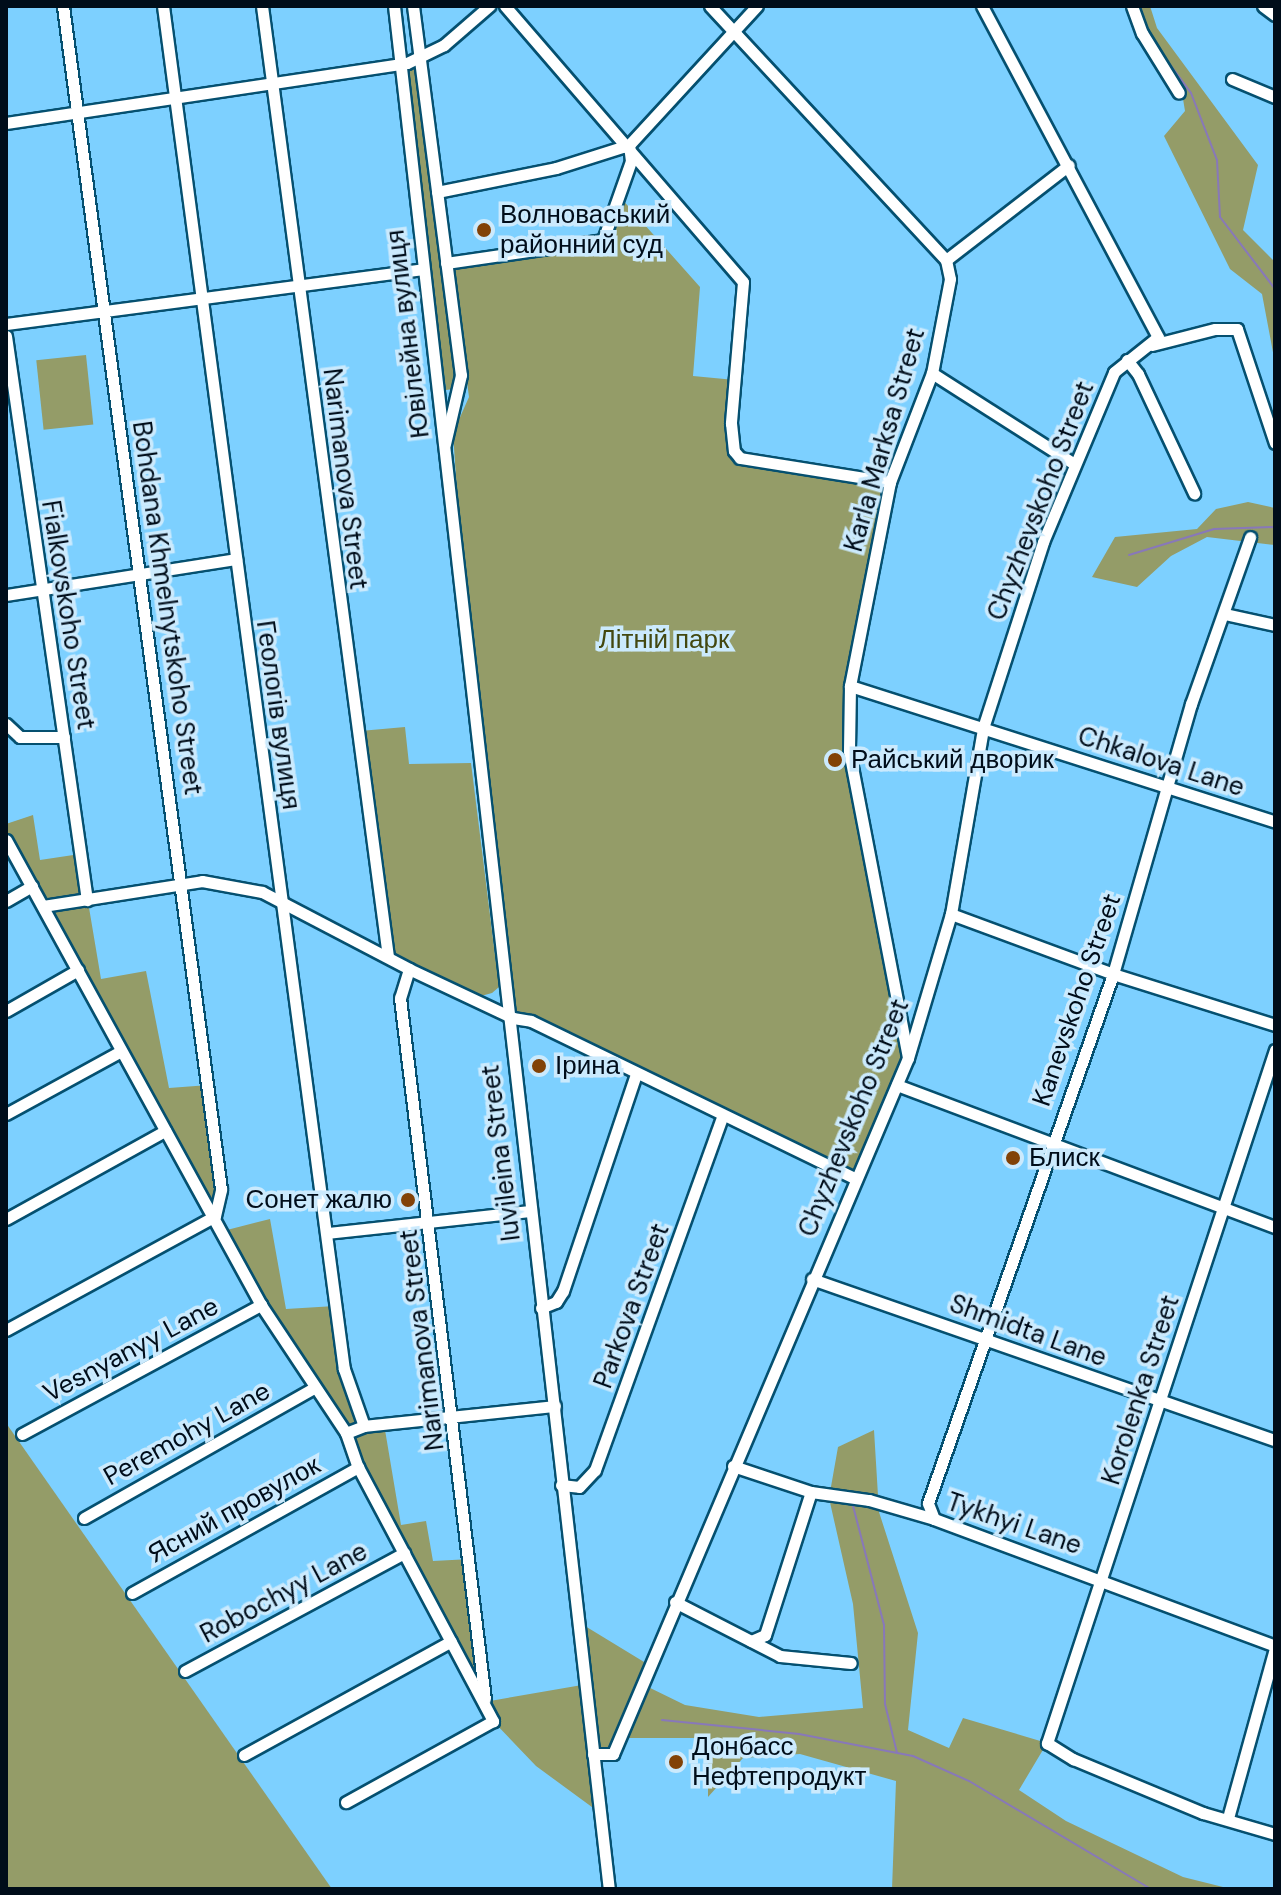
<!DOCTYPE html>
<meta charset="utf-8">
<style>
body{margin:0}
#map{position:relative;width:1281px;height:1895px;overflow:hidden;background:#7dd0ff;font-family:"DM Sans",sans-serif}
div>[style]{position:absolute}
.green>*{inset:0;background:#949c68;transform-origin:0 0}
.stream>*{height:2px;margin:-1px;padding:0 1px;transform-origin:1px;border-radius:1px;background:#8878b9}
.roads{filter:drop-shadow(2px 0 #055070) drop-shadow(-2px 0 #055070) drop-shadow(0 2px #055070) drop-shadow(0 -2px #055070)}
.minor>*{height:11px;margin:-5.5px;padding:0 5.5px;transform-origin:5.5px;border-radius:5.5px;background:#fff}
.dots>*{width:22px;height:22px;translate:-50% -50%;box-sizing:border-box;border:4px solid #cbeafd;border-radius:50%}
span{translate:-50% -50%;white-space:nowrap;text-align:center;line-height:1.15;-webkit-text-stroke:7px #cbeafd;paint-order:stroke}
.poi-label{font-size:26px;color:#000d1a}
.left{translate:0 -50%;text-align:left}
.right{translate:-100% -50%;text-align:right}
.street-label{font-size:26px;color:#000d1a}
.park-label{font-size:26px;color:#434810}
.frame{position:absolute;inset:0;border:8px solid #000d1a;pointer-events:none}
</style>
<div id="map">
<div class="green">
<i style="clip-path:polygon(1132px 6px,1150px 6px,1157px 28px,1258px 165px,1243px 230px,1275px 262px,1275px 363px,1262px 294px,1230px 269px,1164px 136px,1185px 111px,1182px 93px)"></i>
<i style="clip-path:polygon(419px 64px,462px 388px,446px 390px,406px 71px)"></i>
<i style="clip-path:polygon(620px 197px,700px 287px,693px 376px,735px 380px,727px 454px,890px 482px,864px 596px,849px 751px,908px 1058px,854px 1178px,513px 1018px,459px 521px,453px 433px,469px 397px,452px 267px,603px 240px)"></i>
<i style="left:86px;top:355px;width:70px;height:50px;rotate:84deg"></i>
<i style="clip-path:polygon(1248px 502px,1275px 508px,1275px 545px,1207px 537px,1171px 556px,1137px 587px,1092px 577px,1115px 537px,1197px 529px,1216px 509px)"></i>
<i style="clip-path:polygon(405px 727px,409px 764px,471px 763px,499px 987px,492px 993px,481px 996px,391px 953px,360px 731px)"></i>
<i style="clip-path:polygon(33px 815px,40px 860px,80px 854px,101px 979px,146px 971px,169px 1088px,209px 1085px,221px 1189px,215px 1216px,6px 840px,6px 824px)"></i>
<i style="clip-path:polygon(270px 1219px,286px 1309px,335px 1306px,344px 1369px,363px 1426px,384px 1424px,401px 1525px,426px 1521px,433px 1561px,471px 1559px,490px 1701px,582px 1685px,596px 1810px,536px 1766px,493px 1721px,346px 1433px,312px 1389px,223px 1231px)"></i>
<i style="clip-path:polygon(6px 1423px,332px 1889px,6px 1889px)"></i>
<i style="clip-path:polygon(874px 1430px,879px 1512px,918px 1633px,908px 1730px,949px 1748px,963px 1718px,1047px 1743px,1019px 1790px,1066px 1821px,1183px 1877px,1231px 1889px,892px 1889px,896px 1781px,800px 1754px,743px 1758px,708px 1797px,708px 1738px,620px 1738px,613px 1754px,597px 1754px,585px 1626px,649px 1665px,642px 1684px,685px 1705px,759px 1717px,863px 1708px,853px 1604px,829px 1498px,838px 1447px)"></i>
</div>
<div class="stream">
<i style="left:1140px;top:6px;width:30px;rotate:73deg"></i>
<i style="left:1157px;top:47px;width:57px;rotate:53.5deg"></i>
<i style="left:1191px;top:93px;width:72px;rotate:68.8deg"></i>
<i style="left:1217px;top:160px;width:57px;rotate:87deg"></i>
<i style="left:1220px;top:217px;width:91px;rotate:52.6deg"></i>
<i style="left:1129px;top:555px;width:89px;rotate:-17deg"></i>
<i style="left:1214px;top:529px;width:61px;rotate:-1.9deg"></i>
<i style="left:852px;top:1502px;width:127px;rotate:75.4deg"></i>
<i style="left:884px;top:1625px;width:79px;rotate:89.3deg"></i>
<i style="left:885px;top:1704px;width:50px;rotate:76.2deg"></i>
<i style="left:662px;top:1720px;width:138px;rotate:5.8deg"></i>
<i style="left:799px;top:1734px;width:116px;rotate:10.9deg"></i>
<i style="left:913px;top:1756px;width:61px;rotate:24.1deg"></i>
<i style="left:969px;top:1781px;width:212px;rotate:30.7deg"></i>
</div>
<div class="roads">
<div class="minor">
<i style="left:163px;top:6px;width:1375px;rotate:82.44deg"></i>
<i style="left:344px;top:1369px;width:60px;rotate:70.7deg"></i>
<i style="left:262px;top:6px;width:959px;rotate:82.45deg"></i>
<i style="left:394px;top:6px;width:1895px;rotate:83.49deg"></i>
<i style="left:413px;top:6px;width:372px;rotate:82.6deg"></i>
<i style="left:461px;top:375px;width:71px;rotate:103.1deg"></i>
<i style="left:505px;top:6px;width:364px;rotate:49.2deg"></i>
<i style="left:743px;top:282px;width:142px;rotate:94.9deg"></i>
<i style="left:731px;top:423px;width:28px;rotate:84deg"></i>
<i style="left:734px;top:451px;width:9px;rotate:49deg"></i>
<i style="left:740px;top:458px;width:152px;rotate:9.1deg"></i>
<i style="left:710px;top:6px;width:347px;rotate:47.1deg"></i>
<i style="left:946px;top:260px;width:19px;rotate:78deg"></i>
<i style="left:950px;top:279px;width:96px;rotate:100.8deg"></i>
<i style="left:932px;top:373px;width:117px;rotate:111.1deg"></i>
<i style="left:890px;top:482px;width:208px;rotate:101.1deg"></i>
<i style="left:850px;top:686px;width:65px;rotate:90.9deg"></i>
<i style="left:849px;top:751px;width:312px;rotate:79.1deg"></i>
<i style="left:1132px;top:6px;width:29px;rotate:70deg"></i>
<i style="left:1142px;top:33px;width:70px;rotate:58.3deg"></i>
<i style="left:1263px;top:6px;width:15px;rotate:37deg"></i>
<i style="left:1232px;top:79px;width:47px;rotate:22.7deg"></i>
<i style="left:6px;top:123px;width:405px;rotate:-8.5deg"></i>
<i style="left:407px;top:63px;width:41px;rotate:-25.9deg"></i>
<i style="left:444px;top:45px;width:60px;rotate:-40.9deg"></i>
<i style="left:437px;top:192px;width:121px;rotate:-11.4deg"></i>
<i style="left:556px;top:168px;width:77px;rotate:-17.5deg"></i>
<i style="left:629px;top:145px;width:189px;rotate:-47.4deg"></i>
<i style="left:946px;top:260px;width:155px;rotate:-37.7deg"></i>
<i style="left:446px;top:263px;width:159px;rotate:-8.3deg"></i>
<i style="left:603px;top:240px;width:84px;rotate:-70.5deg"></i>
<i style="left:631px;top:161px;width:16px;rotate:-97deg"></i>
<i style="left:6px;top:324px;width:419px;rotate:-7.5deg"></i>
<i style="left:6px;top:336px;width:570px;rotate:81.83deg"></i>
<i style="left:1152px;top:345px;width:65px;rotate:-14.3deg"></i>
<i style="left:1215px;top:329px;width:22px"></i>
<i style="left:1237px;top:329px;width:120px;rotate:71.6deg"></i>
<i style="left:1127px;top:360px;width:18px;rotate:52deg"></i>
<i style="left:1138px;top:374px;width:132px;rotate:64.8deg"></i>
<i style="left:932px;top:373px;width:167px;rotate:32.6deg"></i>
<i style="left:6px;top:595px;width:233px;rotate:-8.9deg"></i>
<i style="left:1225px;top:614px;width:51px;rotate:12.4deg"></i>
<i style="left:850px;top:686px;width:446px;rotate:17.7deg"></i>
<i style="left:6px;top:724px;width:19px;rotate:43deg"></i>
<i style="left:20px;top:737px;width:44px"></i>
<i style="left:6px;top:840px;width:530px;rotate:61.26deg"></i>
<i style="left:261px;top:1305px;width:154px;rotate:56.4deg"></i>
<i style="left:346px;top:1433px;width:36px;rotate:71deg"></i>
<i style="left:358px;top:1467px;width:288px;rotate:62deg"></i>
<i style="left:493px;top:1721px;width:168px;rotate:151.1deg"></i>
<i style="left:6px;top:901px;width:30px;rotate:-30deg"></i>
<i style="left:43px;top:906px;width:161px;rotate:-8.9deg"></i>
<i style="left:202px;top:881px;width:61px;rotate:10.4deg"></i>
<i style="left:262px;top:892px;width:166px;rotate:27.6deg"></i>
<i style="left:409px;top:969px;width:115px;rotate:25.2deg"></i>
<i style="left:513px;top:1018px;width:18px;rotate:9deg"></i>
<i style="left:531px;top:1021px;width:359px;rotate:25.9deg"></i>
<i style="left:951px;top:914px;width:173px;rotate:20.3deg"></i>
<i style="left:1113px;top:974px;width:170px;rotate:17.5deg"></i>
<i style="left:409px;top:969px;width:30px;rotate:107deg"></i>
<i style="left:400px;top:998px;width:706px;rotate:83.09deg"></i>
<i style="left:6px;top:1011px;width:83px;rotate:-29.7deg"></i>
<i style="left:1275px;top:1050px;width:730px;rotate:108.21deg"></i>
<i style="left:1047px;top:1743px;width:31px;rotate:32deg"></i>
<i style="left:1073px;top:1759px;width:141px;rotate:22.6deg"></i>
<i style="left:1203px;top:1813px;width:75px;rotate:16.3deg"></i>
<i style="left:897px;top:1085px;width:404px;rotate:20.6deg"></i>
<i style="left:6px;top:1114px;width:131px;rotate:-28.7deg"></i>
<i style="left:6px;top:1219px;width:182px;rotate:-29deg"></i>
<i style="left:327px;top:1233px;width:203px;rotate:-6.2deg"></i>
<i style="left:812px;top:1279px;width:490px;rotate:19.2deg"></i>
<i style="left:541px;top:1308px;width:16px;rotate:-22deg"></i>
<i style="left:556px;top:1302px;width:13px;rotate:-58deg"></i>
<i style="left:563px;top:1291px;width:229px;rotate:-71.4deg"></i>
<i style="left:6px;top:1330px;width:238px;rotate:-28.6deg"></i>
<i style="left:215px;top:1216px;width:28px;rotate:-77deg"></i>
<i style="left:221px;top:1189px;width:1194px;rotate:-97.61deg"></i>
<i style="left:346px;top:1433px;width:19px;rotate:-21deg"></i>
<i style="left:364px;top:1426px;width:192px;rotate:-6deg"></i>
<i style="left:22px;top:1434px;width:272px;rotate:-28.4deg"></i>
<i style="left:733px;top:1466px;width:82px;rotate:18.4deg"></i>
<i style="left:811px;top:1492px;width:59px;rotate:7.9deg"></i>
<i style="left:869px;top:1500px;width:68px;rotate:16.3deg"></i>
<i style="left:934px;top:1519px;width:364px;rotate:20.4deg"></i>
<i style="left:561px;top:1485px;width:18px;rotate:6deg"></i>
<i style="left:579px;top:1487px;width:23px;rotate:-47deg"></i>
<i style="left:595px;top:1470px;width:375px;rotate:-70.2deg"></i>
<i style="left:84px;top:1518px;width:262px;rotate:-29.5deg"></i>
<i style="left:934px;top:1519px;width:17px;rotate:-111deg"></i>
<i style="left:928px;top:1503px;width:560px;rotate:-70.72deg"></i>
<i style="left:1113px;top:974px;width:281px;rotate:-73.9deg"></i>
<i style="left:1191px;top:704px;width:177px;rotate:-70.5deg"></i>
<i style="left:132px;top:1593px;width:259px;rotate:-29.1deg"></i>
<i style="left:675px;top:1602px;width:118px;rotate:27.2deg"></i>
<i style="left:780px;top:1656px;width:71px;rotate:5.6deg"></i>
<i style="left:751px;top:1641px;width:15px;rotate:-23deg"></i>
<i style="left:765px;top:1635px;width:150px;rotate:-72.2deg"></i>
<i style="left:185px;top:1671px;width:249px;rotate:-28.3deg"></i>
<i style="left:593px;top:1754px;width:20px"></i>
<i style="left:613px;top:1754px;width:756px;rotate:-67.03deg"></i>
<i style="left:908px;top:1058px;width:150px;rotate:-73.4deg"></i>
<i style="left:951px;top:914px;width:189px;rotate:-80.2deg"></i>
<i style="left:983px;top:728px;width:195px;rotate:-72.1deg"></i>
<i style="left:1043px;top:542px;width:184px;rotate:-67.3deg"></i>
<i style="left:1114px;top:372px;width:56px;rotate:-38.5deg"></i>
<i style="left:1158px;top:337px;width:375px;rotate:-118deg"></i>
<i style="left:244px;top:1755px;width:236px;rotate:-28.8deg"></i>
<i style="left:1228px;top:1818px;width:175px;rotate:-74.5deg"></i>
</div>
</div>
<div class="dots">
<i style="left:484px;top:230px;background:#824207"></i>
<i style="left:835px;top:760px;background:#824207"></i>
<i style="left:539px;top:1066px;background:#824207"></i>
<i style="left:1013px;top:1158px;background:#824207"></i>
<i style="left:408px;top:1200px;background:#824207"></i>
<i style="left:676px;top:1762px;background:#824207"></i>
</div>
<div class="poi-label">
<span class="left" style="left:500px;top:230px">Волноваський<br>районний суд</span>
<span class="left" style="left:851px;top:760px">Райський дворик</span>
<span class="left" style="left:555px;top:1066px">Ірина</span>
<span class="left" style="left:1029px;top:1158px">Блиск</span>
<span class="right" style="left:392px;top:1200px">Сонет жалю</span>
<span class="left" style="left:692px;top:1762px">Донбасс<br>Нефтепродукт</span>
</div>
<div class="street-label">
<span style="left:408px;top:334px;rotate:-97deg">Ювілейна вулиця</span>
<span style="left:885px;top:440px;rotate:-74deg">Karla Marksa Street</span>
<span style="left:345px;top:479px;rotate:83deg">Narimanova Street</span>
<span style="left:1041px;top:501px;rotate:-69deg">Chyzhevskoho Street</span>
<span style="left:167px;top:608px;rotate:82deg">Bohdana Khmelnytskoho Street</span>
<span style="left:68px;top:615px;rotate:81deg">Fialkovskoho Street</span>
<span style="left:278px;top:715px;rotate:82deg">Геологів вулиця</span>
<span style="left:1161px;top:762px;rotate:18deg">Chkalova Lane</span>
<span style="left:1077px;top:1000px;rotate:-71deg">Kanevskoho Street</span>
<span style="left:854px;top:1118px;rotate:-68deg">Chyzhevskoho Street</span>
<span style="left:501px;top:1153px;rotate:-97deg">Iuvileina Street</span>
<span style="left:632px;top:1306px;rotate:-70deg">Parkova Street</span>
<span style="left:1028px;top:1331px;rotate:20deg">Shmidta Lane</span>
<span style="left:422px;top:1340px;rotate:-97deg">Narimanova Street</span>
<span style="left:131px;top:1350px;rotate:-28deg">Vesnyanyy Lane</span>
<span style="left:1141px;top:1390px;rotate:-72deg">Korolenka Street</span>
<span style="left:187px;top:1434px;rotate:-29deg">Peremohy Lane</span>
<span style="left:234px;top:1510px;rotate:-29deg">Ясний провулок</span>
<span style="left:1014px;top:1524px;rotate:19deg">Tykhyi Lane</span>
<span style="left:284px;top:1593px;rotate:-28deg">Robochyy Lane</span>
</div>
<div class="park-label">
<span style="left:664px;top:640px">Літній парк</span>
</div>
<div class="frame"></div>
</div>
